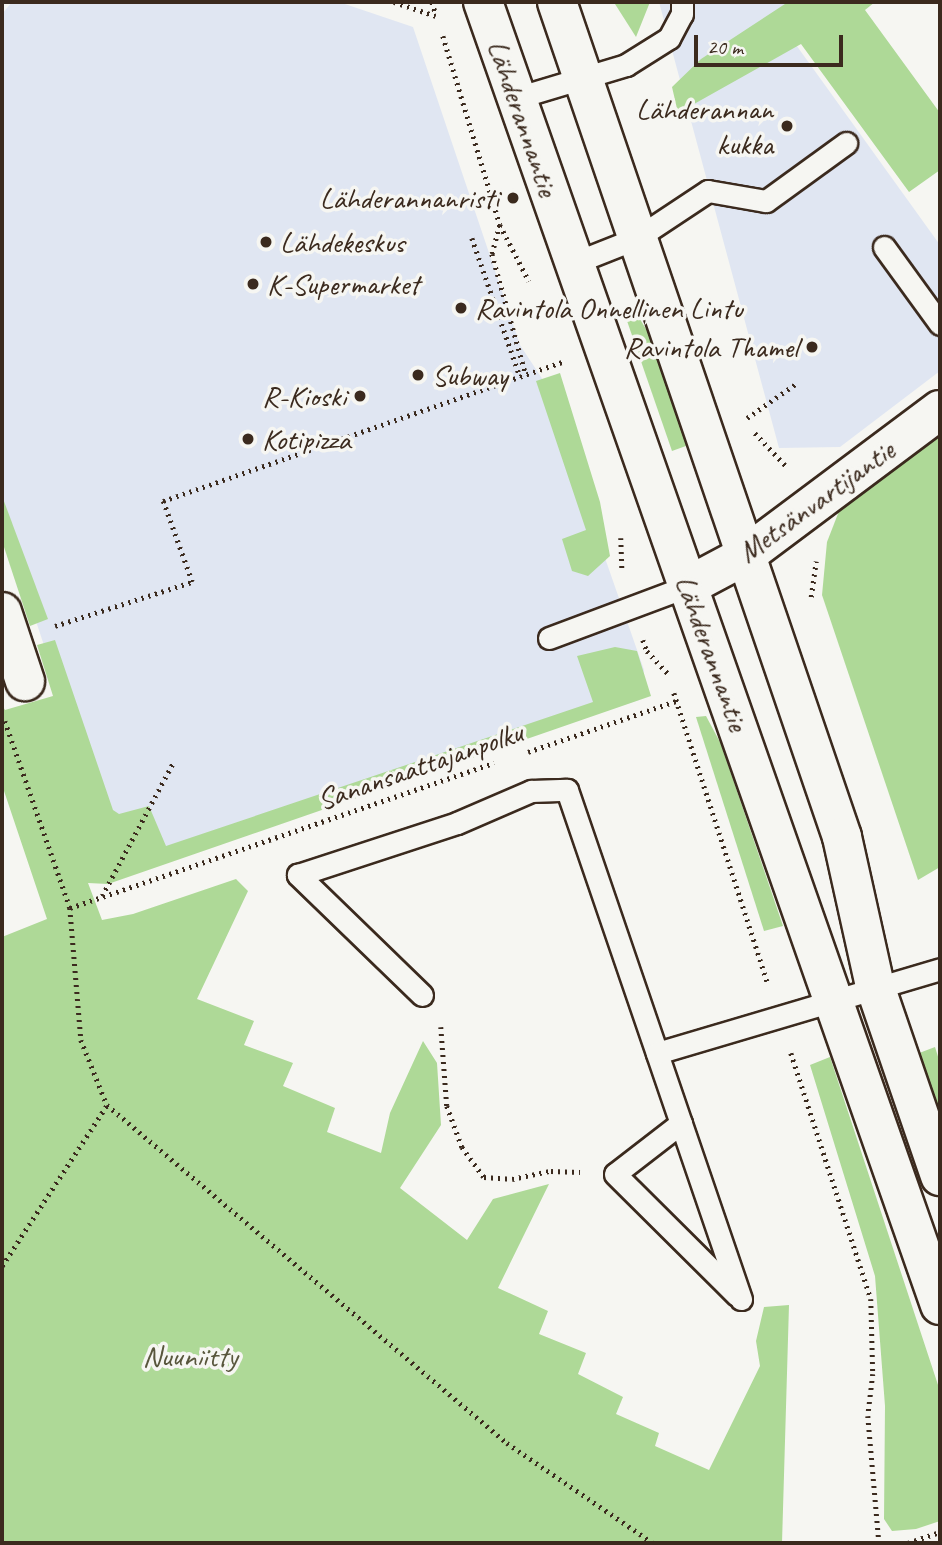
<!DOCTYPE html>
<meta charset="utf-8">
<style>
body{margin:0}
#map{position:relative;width:942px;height:1545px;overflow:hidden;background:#f6f6f2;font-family:Caveat,sans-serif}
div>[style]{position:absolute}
.built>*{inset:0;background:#e0e6f2}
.green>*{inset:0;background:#aed997}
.path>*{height:4.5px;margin-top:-2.25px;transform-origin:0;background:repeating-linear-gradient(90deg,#3b2a1e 0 2px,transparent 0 7px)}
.roads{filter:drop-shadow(2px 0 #3b2a1e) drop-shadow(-2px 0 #3b2a1e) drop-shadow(0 2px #3b2a1e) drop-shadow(0 -2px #3b2a1e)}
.lane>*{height:21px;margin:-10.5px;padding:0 10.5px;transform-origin:10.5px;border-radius:10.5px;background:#f6f6f2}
.street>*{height:38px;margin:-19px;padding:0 19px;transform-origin:19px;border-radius:19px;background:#f6f6f2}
.secondary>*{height:38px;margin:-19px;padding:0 19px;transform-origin:19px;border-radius:19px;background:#f6f6f2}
.dots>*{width:19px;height:19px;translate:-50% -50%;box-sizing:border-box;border:4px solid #f6f6f2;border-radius:50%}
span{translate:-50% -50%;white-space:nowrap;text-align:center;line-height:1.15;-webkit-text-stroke:7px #f6f6f2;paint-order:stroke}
.poi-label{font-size:30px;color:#3b2a1e}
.right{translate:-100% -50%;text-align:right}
.left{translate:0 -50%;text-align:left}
.street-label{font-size:30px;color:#3b2a1e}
.park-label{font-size:30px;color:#58563c}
.frame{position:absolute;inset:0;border:4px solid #3b2a1e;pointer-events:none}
.scale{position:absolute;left:694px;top:35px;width:149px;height:32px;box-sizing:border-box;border:4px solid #3b2a1e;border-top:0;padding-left:9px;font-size:21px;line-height:24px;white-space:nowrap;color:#3b2a1e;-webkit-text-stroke:5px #f6f6f2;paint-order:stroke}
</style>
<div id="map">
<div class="built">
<i style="clip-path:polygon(12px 2px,339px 2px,413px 27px,520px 345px,543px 380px,644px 670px,639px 700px,119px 873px,2px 518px,2px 14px)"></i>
<i style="clip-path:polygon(659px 2px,795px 2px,776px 17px,940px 245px,940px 371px,840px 447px,779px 448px)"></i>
</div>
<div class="green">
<i style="clip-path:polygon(615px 2px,650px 2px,636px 37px,615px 4px)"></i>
<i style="clip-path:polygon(788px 2px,875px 2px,865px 10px,940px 113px,940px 170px,909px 192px,801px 44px,678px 113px,672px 87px,701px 59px)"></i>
<i style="clip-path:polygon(638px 316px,657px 347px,697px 442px,672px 451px,626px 318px)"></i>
<i style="clip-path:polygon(560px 373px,600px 502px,610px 556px,588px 576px,572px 571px,562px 539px,586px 530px,536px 381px)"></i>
<i style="clip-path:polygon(940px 436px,940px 867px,918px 880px,822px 595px,827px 542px,841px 506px)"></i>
<i style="clip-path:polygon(2px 496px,48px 619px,30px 626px,2px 541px)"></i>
<i style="clip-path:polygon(55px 640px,113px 810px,119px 814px,149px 806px,166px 846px,593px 702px,577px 656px,615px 647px,637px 651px,651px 696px,108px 884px,88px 883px,102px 920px,133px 914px,236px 879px,248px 891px,197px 999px,254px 1021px,244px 1045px,293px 1063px,283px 1086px,335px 1108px,327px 1132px,381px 1153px,390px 1113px,423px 1041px,437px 1063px,441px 1125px,400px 1188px,467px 1240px,493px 1199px,549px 1184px,498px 1288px,548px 1311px,539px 1334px,586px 1353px,578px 1374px,623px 1397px,616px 1414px,659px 1433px,655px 1446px,709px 1470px,760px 1366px,756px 1341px,764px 1307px,789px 1305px,782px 1543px,2px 1543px,2px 937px,47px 919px,2px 785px,2px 705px,5px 710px,53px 696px,37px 645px)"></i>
<i style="clip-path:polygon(706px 716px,721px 744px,783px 926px,764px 931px,696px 717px)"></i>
<i style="clip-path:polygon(935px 1047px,940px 1063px,940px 1135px,914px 1055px)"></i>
<i style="clip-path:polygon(830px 1057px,940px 1391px,940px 1521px,916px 1529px,892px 1531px,884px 1519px,885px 1406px,875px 1276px,810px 1065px)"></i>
</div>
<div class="path">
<i style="left:394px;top:2px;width:44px;rotate:18.4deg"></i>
<i style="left:432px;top:2px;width:13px;rotate:72deg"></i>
<i style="left:443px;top:36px;width:197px;rotate:73.2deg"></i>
<i style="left:500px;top:225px;width:63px;rotate:62.6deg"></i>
<i style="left:500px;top:225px;width:30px;rotate:105deg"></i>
<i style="left:492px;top:254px;width:126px;rotate:74.3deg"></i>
<i style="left:472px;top:238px;width:147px;rotate:70.9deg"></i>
<i style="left:747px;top:418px;width:61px;rotate:-35deg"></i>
<i style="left:755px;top:433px;width:47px;rotate:46.7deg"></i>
<i style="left:621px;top:538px;width:33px;rotate:88deg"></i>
<i style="left:811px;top:597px;width:36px;rotate:-82deg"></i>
<i style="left:55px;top:626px;width:144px;rotate:-17.8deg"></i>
<i style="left:192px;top:582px;width:86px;rotate:-109.7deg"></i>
<i style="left:163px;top:501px;width:423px;rotate:-19.2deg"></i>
<i style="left:643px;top:640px;width:12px;rotate:70deg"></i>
<i style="left:647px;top:651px;width:33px;rotate:47deg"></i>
<i style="left:674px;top:693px;width:303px;rotate:72.1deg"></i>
<i style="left:5px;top:721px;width:198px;rotate:70.8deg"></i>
<i style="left:70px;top:908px;width:132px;rotate:85.2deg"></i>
<i style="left:81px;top:1040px;width:70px;rotate:68.2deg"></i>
<i style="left:107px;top:1105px;width:524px;rotate:40.2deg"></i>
<i style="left:507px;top:1443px;width:177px;rotate:34.4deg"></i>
<i style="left:528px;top:752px;width:157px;rotate:-19deg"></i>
<i style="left:102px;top:896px;width:151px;rotate:-61.9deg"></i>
<i style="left:70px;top:908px;width:448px;rotate:-18.9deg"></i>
<i style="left:441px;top:1027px;width:79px;rotate:85.7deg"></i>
<i style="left:447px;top:1106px;width:44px;rotate:69.9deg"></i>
<i style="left:462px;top:1147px;width:37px;rotate:54deg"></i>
<i style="left:484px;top:1177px;width:28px;rotate:4deg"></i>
<i style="left:512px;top:1179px;width:40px;rotate:-12deg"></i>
<i style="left:551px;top:1171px;width:29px;rotate:2deg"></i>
<i style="left:791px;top:1053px;width:259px;rotate:72deg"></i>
<i style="left:871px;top:1299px;width:75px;rotate:88.5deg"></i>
<i style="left:873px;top:1374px;width:42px;rotate:96.8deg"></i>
<i style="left:868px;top:1416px;width:127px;rotate:85deg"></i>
<i style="left:2px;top:1266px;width:192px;rotate:-56.9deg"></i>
<i style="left:908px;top:1543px;width:34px;rotate:-19deg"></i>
</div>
<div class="roads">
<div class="lane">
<i style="left:516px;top:98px;width:115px;rotate:-16.7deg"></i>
<i style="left:626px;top:65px;width:51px;rotate:-32.1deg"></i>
<i style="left:669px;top:38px;width:27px;rotate:-62deg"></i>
<i style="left:682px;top:14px;width:12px;rotate:-90deg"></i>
<i style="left:884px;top:247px;width:95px;rotate:54deg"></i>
<i style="left:574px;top:263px;width:68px;rotate:-21.6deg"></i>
<i style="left:637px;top:238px;width:85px;rotate:-33.5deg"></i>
<i style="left:708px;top:191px;width:59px;rotate:9.8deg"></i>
<i style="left:766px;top:201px;width:99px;rotate:-35.9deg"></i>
<i style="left:549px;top:638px;width:148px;rotate:-20.5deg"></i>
<i style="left:422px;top:995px;width:173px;rotate:-135.9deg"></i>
<i style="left:298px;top:875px;width:167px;rotate:-18.1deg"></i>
<i style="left:457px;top:823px;width:81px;rotate:-23.4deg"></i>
<i style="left:531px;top:791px;width:36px;rotate:-2deg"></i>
<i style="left:567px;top:790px;width:538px;rotate:71.13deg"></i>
<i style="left:657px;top:1053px;width:295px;rotate:-16.5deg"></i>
<i style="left:681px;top:1123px;width:83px;rotate:142.3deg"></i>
<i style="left:615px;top:1174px;width:172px;rotate:44.8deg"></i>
</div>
<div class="street">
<i style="left:688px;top:586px;width:66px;rotate:-28.1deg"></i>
<i style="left:746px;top:555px;width:242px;rotate:-36.8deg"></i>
<i style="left:2px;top:612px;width:73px;rotate:71.6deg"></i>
</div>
<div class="secondary">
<i style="left:483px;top:2px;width:1381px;rotate:70.67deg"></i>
<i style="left:557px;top:2px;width:882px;rotate:71.15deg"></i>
<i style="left:842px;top:837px;width:153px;rotate:77.5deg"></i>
<i style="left:875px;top:986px;width:201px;rotate:71.1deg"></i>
</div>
</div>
<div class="dots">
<i style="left:787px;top:126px;background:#3b2a1e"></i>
<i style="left:513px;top:198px;background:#3b2a1e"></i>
<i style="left:266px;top:242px;background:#3b2a1e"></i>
<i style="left:253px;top:284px;background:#3b2a1e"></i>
<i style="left:461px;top:308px;background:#3b2a1e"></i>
<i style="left:812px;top:347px;background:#3b2a1e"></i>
<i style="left:418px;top:375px;background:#3b2a1e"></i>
<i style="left:360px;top:396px;background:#3b2a1e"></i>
<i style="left:248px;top:439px;background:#3b2a1e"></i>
</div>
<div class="poi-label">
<span class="right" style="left:773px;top:126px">Lähderannan<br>kukka</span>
<span class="right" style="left:499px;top:198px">Lähderannanristi</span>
<span class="left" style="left:280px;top:242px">Lähdekeskus</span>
<span class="left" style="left:267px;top:284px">K-Supermarket</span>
<span class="left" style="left:475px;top:308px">Ravintola Onnellinen Lintu</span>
<span class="right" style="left:798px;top:347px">Ravintola Thamel</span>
<span class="left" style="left:432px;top:375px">Subway</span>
<span class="right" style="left:346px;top:396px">R-Kioski</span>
<span class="left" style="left:262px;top:439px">Kotipizza</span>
</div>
<div class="street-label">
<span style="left:523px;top:118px;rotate:71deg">Lähderannantie</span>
<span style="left:816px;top:501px;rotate:-36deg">Metsänvartijantie</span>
<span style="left:712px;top:653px;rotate:70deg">Lähderannantie</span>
<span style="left:420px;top:766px;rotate:-19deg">Sanansaattajanpolku</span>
</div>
<div class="park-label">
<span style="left:190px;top:1356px">Nuuniitty</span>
</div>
<div class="frame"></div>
<div class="scale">20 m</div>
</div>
